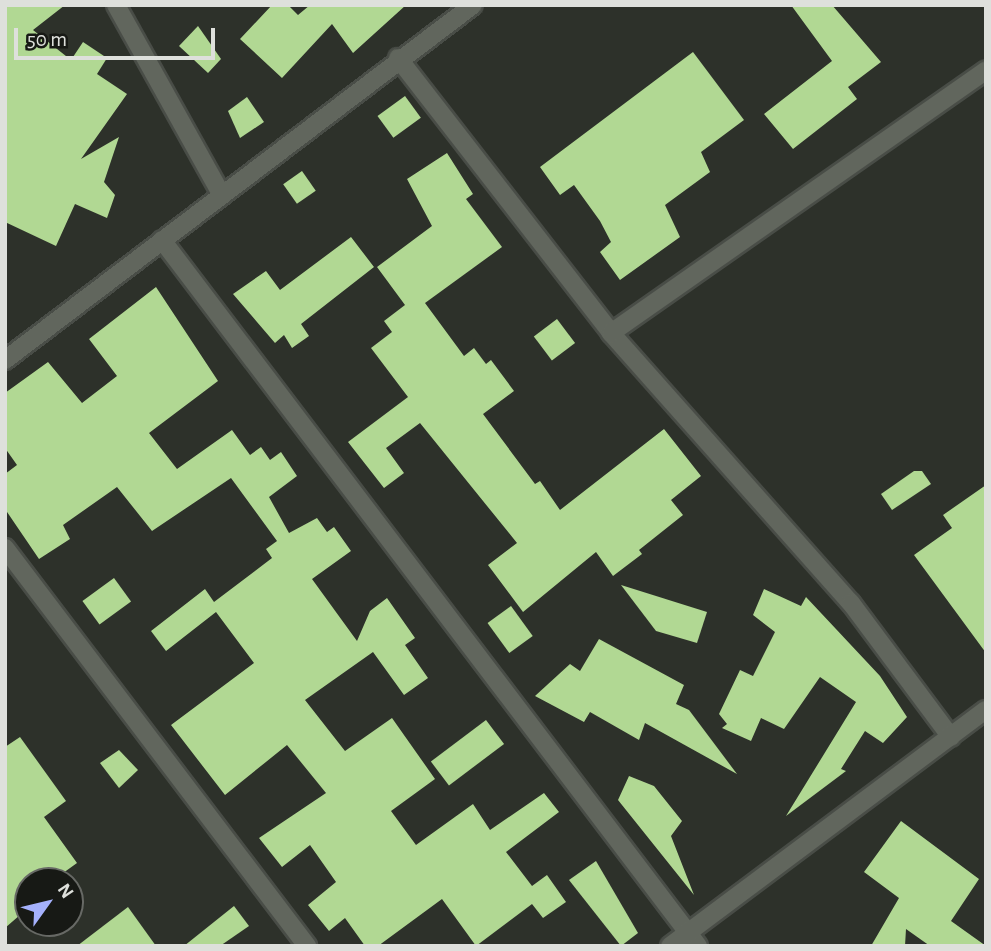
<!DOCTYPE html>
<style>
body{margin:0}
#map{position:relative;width:991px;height:951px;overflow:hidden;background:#2d312a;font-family:"Alegreya Sans",sans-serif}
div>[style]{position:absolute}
.building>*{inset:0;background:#b1d893;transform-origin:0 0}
.roads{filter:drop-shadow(2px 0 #494d47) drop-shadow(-2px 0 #494d47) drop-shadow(0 2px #494d47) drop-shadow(0 -2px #494d47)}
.minor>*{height:18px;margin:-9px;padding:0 9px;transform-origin:9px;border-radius:9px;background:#61665d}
span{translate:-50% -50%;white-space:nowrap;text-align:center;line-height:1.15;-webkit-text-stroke:7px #171915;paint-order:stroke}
.frame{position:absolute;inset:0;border:7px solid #dee0dc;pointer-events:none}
.north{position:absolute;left:14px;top:867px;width:70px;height:70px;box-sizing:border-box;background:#171915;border:2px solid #676965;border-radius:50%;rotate:56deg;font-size:19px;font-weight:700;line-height:28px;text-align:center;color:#dee0dc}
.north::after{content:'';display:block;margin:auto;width:24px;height:32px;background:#a5b1fc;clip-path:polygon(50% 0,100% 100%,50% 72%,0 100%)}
.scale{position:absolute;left:14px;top:28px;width:201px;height:32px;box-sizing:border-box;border:4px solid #dee0dc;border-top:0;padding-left:9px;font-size:21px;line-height:24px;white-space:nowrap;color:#dee0dc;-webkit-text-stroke:5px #171915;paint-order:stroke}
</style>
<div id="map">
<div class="building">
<i style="clip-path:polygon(5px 5px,65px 5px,33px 30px,71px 60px,83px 42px,107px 58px,97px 74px,127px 94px,81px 159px,119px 137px,104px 182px,115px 195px,107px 218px,75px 204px,56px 246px,5px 222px)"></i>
<i style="clip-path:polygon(272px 5px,288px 5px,298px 15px,310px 5px,406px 5px,353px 53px,332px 24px,282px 78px,240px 39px)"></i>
<i style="clip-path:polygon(791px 5px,832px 5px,881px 62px,848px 87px,857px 99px,793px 149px,764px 114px,832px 61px)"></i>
<i style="clip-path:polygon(198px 26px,221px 59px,208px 73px,179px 46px)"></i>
<i style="clip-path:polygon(693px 52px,744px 120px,701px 152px,710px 172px,665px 205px,680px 237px,620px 280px,600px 252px,611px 242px,600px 221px,574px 185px,560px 195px,540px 167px)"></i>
<i style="left:405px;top:96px;width:27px;height:34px;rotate:54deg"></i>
<i style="clip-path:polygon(247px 97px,264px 122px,240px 138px,228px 111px)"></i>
<i style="clip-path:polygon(447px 153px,473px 194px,466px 199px,502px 247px,425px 303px,464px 356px,474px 348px,486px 364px,491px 360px,514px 391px,483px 414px,535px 484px,540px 481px,560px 510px,664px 429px,701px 476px,671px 500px,683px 515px,639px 550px,642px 554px,613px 576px,596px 552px,523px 612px,488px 565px,517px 543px,420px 423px,386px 448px,404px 473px,384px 488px,348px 442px,408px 397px,371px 348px,392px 332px,384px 321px,405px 305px,377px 267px,432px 226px,407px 179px)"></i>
<i style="left:302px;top:171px;width:24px;height:23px;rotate:55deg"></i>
<i style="clip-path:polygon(351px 237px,374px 267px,301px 324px,309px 336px,292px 348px,284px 335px,275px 343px,233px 294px,266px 271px,280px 290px)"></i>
<i style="clip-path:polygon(156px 287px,218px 381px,149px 433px,177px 469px,232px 430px,250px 455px,261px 447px,270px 460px,281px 452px,297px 476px,269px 497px,289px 533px,317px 518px,327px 532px,334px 527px,351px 551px,312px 579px,357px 641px,370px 611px,387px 598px,415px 638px,405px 645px,428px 678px,404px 695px,373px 652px,305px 700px,345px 751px,392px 718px,435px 779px,391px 811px,416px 845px,473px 804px,490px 830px,544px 793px,559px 812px,506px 852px,532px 886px,547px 875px,566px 902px,543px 918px,532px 904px,476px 946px,442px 899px,378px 946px,365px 946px,345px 918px,329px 931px,308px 905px,336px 882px,310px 845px,282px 867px,259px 838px,326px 793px,287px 745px,225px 795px,171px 725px,254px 663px,216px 612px,166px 651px,151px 631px,205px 589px,214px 602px,272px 558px,266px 549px,277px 541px,231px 478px,152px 531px,117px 487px,63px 525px,70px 539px,39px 559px,5px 509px,5px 474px,17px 465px,5px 448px,5px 393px,48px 362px,82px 403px,117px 376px,89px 339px)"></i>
<i style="left:557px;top:319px;width:30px;height:29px;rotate:53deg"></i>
<i style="clip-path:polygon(914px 471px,922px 471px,931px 484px,892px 510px,881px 494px)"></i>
<i style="clip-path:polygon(986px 485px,986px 653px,914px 555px,952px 528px,943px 515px)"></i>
<i style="left:114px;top:578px;width:29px;height:39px;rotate:54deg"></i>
<i style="clip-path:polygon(621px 585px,707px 612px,697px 643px,656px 631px)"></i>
<i style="clip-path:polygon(764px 589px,801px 606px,806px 597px,880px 676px,907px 717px,883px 743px,865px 731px,841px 769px,846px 771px,786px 816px,856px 702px,820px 677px,784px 729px,761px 718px,751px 741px,722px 728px,727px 724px,719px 714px,740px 670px,753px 676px,775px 632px,753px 615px)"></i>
<i style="left:511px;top:606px;width:37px;height:29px;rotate:54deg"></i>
<i style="clip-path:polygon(599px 639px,684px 685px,676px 704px,689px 710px,737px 774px,645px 723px,639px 740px,590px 712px,584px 722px,535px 696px,570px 664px,580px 671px)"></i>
<i style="left:486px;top:720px;width:30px;height:69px;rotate:53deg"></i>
<i style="clip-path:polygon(20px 737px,66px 801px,44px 817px,77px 863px,52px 881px,28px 881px,28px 908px,5px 928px,5px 747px)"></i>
<i style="clip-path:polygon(119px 750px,138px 770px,119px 788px,100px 763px)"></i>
<i style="clip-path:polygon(629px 776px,654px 786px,682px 821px,671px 836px,694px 895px,618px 800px)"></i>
<i style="clip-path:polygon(901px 821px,979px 879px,951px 921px,986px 946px,930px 946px,906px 929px,905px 946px,871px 946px,899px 898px,864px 872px)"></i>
<i style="clip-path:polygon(596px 861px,638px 933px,621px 946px,569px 880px)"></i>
<i style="clip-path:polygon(234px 906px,249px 926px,220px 946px,184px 946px)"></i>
<i style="clip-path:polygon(128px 907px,156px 946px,77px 946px)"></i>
</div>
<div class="roads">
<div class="minor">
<i style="left:116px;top:5px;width:216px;rotate:60.9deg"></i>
<i style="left:398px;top:58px;width:348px;rotate:52.2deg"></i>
<i style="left:611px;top:333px;width:361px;rotate:48.4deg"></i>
<i style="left:851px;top:603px;width:167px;rotate:53.3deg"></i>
<i style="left:162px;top:240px;width:886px;rotate:52.79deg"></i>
<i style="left:611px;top:333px;width:458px;rotate:-35deg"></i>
<i style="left:5px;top:360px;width:587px;rotate:-37.18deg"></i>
<i style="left:5px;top:548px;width:500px;rotate:52.8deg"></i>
<i style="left:670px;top:946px;width:394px;rotate:-36.8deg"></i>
</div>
</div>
<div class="frame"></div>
<div class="north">N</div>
<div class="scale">50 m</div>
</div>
